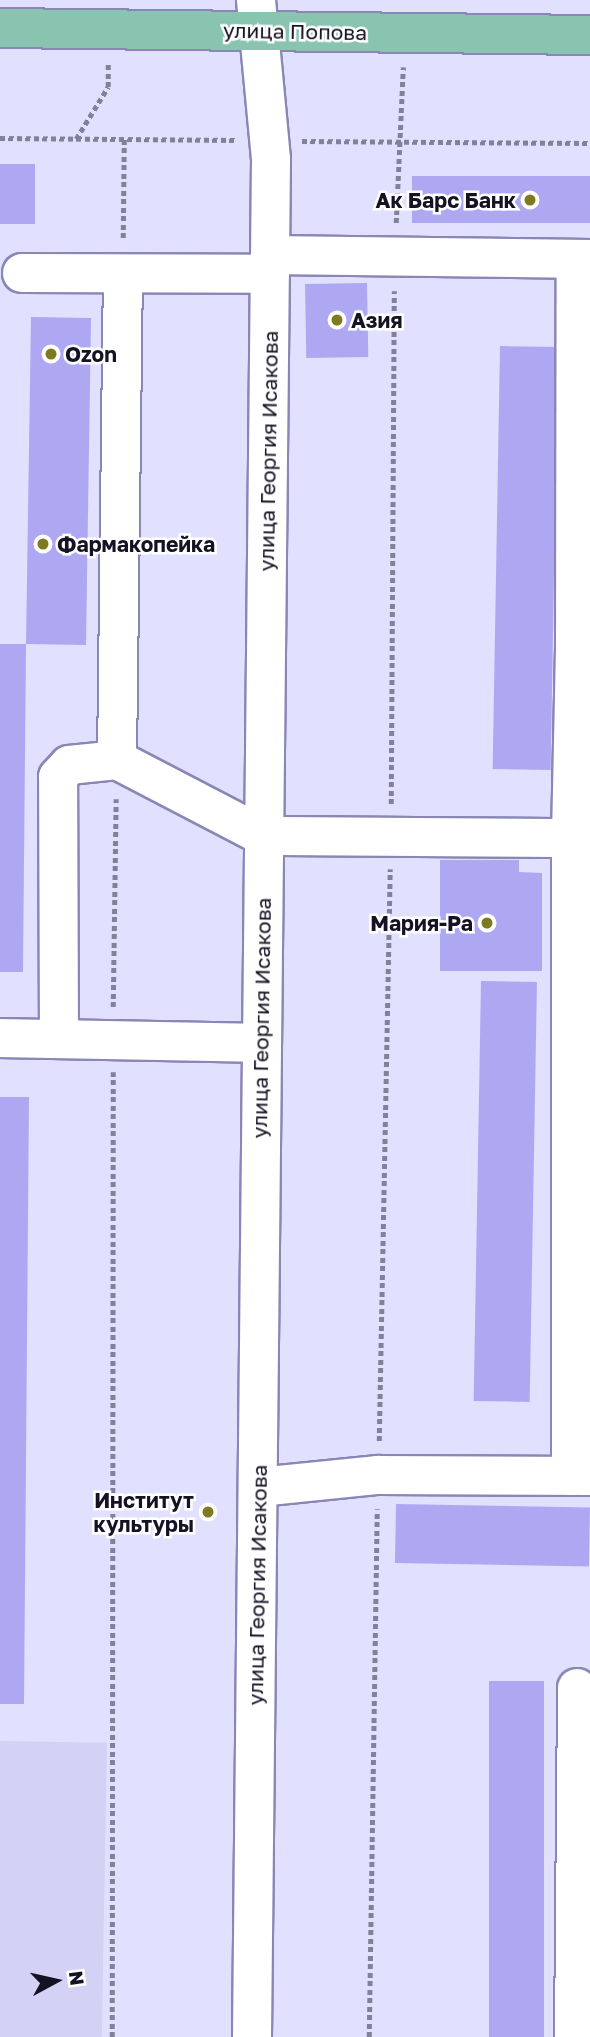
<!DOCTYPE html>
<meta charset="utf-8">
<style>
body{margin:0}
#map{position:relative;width:590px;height:2037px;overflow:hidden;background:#e2e0ff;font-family:"Golos Text",sans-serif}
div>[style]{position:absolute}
.built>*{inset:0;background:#d3d2f4;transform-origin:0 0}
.building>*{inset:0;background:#aea8f3;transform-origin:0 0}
.path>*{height:4.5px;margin-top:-2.25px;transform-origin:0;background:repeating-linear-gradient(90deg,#838199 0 5px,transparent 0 8.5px)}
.roads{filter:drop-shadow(2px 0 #8a86b5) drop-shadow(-2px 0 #8a86b5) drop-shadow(0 2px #8a86b5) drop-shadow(0 -2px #8a86b5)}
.minor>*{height:38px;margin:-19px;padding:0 19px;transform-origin:19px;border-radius:19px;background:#fff}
.major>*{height:38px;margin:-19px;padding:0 19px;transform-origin:19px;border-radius:19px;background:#89c4b0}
.dots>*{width:19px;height:19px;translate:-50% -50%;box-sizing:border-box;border:4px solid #fff;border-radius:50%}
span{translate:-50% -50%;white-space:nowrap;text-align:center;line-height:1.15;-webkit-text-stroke:5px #fff;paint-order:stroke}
.street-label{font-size:21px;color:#141223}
.poi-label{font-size:21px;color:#141223;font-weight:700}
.right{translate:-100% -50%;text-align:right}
.left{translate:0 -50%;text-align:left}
.north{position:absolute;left:21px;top:1946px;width:70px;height:70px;-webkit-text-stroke:5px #fff;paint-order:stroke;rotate:82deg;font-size:19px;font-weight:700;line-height:28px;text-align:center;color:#141223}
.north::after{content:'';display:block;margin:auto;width:24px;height:32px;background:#141223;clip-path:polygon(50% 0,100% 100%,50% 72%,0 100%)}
</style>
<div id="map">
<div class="built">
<i style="left:0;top:1741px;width:107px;height:296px;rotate:1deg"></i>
</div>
<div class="building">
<i style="left:0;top:164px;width:35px;height:60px"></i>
<i style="left:412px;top:176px;width:178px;height:47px"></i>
<i style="left:367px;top:283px;width:74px;height:62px;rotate:89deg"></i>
<i style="clip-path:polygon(31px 317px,91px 318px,86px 645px,26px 644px,23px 972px,0 972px,0 644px,26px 644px)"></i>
<i style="left:500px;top:346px;width:58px;height:423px;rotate:1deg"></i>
<i style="clip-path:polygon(440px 860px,519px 860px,519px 872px,542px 873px,542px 971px,440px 971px)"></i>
<i style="left:481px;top:981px;width:56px;height:420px;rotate:1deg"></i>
<i style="clip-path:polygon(0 1097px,29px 1097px,24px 1704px,0 1704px)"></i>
<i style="left:396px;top:1504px;width:194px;height:59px;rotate:1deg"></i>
<i style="left:489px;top:1681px;width:55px;height:356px"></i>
</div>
<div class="path">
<i style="left:0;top:138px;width:237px;rotate:0.5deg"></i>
<i style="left:76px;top:139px;width:61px;rotate:-58.4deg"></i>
<i style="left:108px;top:87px;width:23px;rotate:-90deg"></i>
<i style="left:302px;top:141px;width:288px;rotate:0.4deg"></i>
<i style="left:396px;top:223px;width:156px;rotate:-87.4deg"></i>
<i style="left:123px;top:238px;width:99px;rotate:-89.4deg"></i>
<i style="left:391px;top:804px;width:513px;rotate:-89.66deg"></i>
<i style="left:113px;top:1007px;width:208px;rotate:-89.2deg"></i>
<i style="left:379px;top:1441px;width:572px;rotate:-88.9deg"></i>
<i style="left:112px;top:2037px;width:965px;rotate:-89.94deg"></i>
<i style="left:369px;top:2037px;width:528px;rotate:-89.13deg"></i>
</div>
<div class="roads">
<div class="minor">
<i style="left:270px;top:255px;width:320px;rotate:0.7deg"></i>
<i style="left:22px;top:273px;width:248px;rotate:0.2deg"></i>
<i style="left:575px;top:647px;width:388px;rotate:-89.9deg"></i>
<i style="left:117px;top:760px;width:165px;rotate:27.5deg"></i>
<i style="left:263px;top:836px;width:308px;rotate:0.4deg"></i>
<i style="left:571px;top:838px;width:638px;rotate:90deg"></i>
<i style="left:571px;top:838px;width:191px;rotate:-88.8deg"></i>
<i style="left:575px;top:647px;width:15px"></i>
<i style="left:0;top:1038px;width:260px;rotate:1.1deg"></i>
<i style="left:59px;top:1039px;width:262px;rotate:-90.2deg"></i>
<i style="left:58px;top:777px;width:16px;rotate:-47deg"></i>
<i style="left:69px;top:765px;width:48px;rotate:-5.9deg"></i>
<i style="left:117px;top:760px;width:486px;rotate:-89.3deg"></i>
<i style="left:259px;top:1487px;width:120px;rotate:-5.8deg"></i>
<i style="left:378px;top:1475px;width:212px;rotate:0.3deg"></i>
<i style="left:252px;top:2037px;width:1878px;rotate:-89.42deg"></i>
<i style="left:271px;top:159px;width:160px;rotate:-95.4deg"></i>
<i style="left:574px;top:2037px;width:349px;rotate:-89.5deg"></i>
</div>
<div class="major">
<i style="left:0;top:28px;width:590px;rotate:0.68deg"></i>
</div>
</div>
<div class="dots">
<i style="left:530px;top:200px;background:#7d7a21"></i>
<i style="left:337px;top:320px;background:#7d7a21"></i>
<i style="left:51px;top:354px;background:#7d7a21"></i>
<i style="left:43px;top:544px;background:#7d7a21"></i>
<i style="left:487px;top:923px;background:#7d7a21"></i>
<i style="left:208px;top:1512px;background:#7d7a21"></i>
</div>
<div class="street-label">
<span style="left:295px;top:31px;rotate:1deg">улица Попова</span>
<span style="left:268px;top:451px;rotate:-89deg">улица Георгия Исакова</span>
<span style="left:261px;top:1018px;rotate:-89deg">улица Георгия Исакова</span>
<span style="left:257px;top:1585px;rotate:-89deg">улица Георгия Исакова</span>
</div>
<div class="poi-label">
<span class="right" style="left:516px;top:200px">Ак Барс Банк</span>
<span class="left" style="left:351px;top:320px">Азия</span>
<span class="left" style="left:65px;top:354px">Ozon</span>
<span class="left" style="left:57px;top:544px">Фармакопейка</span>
<span class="right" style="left:473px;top:923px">Мария-Ра</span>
<span class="right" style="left:194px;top:1512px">Институт<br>культуры</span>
</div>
<div class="north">N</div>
</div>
